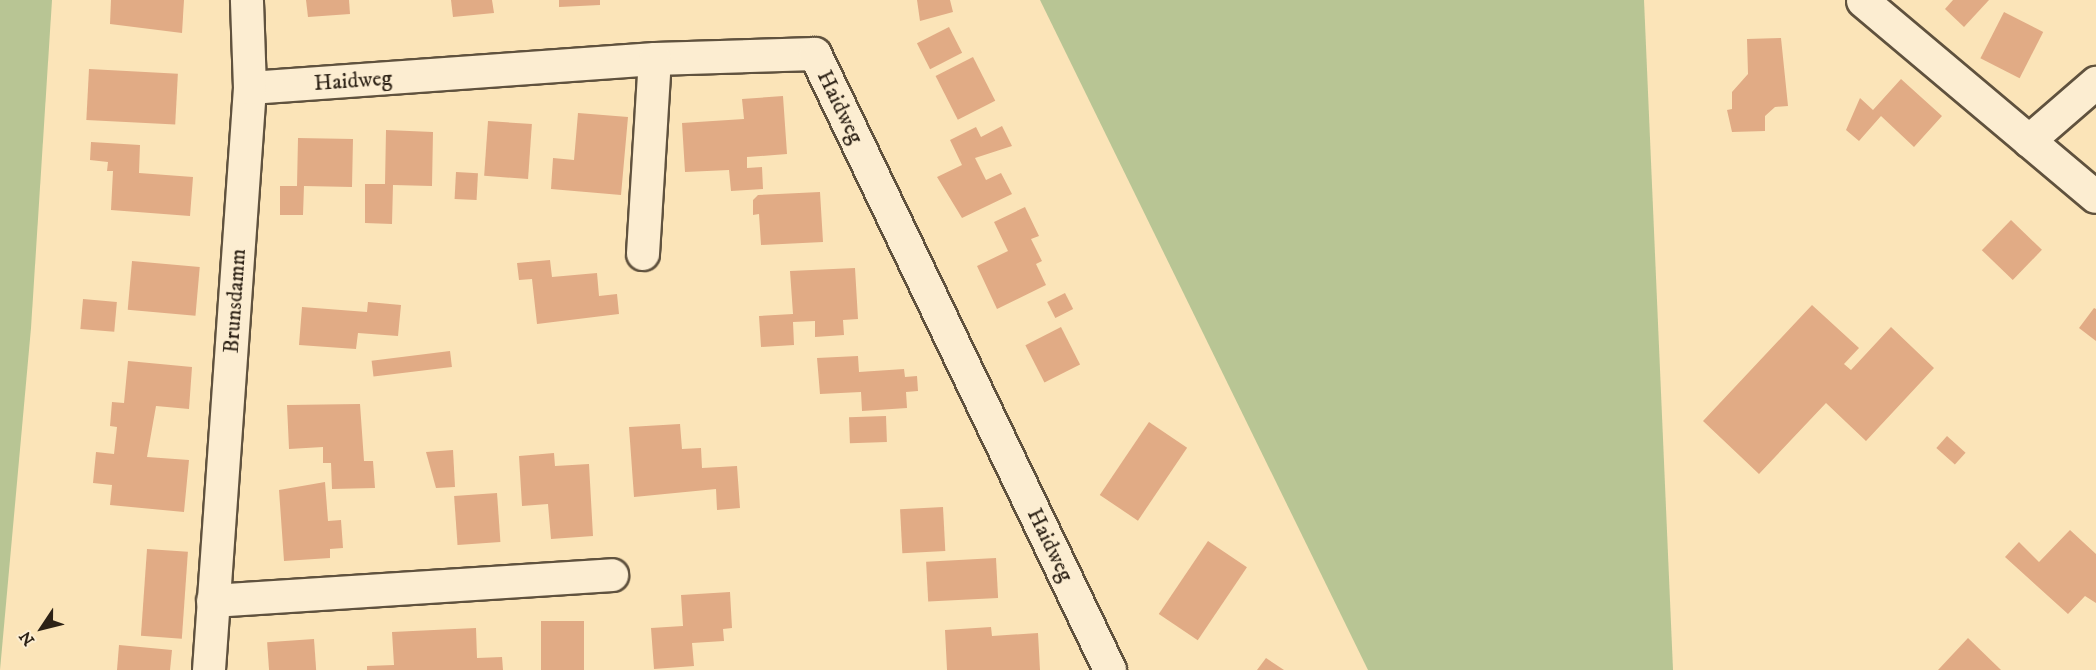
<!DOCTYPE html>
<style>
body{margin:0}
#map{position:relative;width:2096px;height:670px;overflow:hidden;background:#fbe4b8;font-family:"IM FELL DW Pica",serif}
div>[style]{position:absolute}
.green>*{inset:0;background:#b8c594}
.building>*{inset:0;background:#e1ab85;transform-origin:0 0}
.roads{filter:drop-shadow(2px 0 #60523e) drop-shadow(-2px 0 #60523e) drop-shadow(0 2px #60523e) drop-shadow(0 -2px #60523e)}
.minor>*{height:32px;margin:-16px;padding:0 16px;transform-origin:16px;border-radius:16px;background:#fcedd1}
span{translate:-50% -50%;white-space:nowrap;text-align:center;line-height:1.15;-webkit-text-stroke:6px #fcedd1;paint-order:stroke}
.street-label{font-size:22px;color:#2d2216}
.north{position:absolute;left:12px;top:598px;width:60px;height:60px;-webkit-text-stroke:4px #fcedd1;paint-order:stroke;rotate:235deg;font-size:16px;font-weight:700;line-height:24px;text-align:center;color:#2d2216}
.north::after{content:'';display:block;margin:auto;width:21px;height:27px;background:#2d2216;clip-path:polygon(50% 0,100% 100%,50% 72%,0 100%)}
</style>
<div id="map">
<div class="green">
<i style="clip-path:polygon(0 0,52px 0,31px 328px,0 670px)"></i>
<i style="clip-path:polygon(1040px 0,1644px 0,1673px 670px,1368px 670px)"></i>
</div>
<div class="building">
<i style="clip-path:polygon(111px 0,184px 0,182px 33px,110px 24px)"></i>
<i style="clip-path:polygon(306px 0,349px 0,350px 14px,308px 17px)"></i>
<i style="clip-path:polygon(451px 0,492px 0,494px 13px,453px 17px)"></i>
<i style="clip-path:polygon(559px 0,600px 0,600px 5px,559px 7px)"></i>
<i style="clip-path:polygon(917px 0,950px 0,953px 12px,920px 21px)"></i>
<i style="clip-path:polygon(1953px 0,1989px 0,1964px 27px,1945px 9px)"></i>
<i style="left:2004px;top:12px;width:44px;height:52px;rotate:27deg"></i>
<i style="left:949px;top:27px;width:29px;height:36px;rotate:63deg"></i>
<i style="clip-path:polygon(1781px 38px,1788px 106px,1775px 107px,1765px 116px,1765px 131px,1732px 132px,1727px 110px,1732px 109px,1732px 92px,1748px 74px,1747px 39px)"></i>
<i style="left:973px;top:57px;width:49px;height:42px;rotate:63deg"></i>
<i style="left:89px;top:69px;width:89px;height:51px;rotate:3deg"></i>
<i style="clip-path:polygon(1901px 79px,1942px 116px,1914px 147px,1881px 116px,1859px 141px,1846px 130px,1860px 98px,1873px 110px)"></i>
<i style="clip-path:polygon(783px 96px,787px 154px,747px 157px,747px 168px,762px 167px,763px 189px,731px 191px,729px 170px,685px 172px,682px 123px,744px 119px,742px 99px)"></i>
<i style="clip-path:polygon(578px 113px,628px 117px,621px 195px,551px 189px,553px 158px,574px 160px)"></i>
<i style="left:488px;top:121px;width:44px;height:55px;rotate:4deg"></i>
<i style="clip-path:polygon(1002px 126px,1012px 146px,975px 158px,986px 180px,1001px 173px,1012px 194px,962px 218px,937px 177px,962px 165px,950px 140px,976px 127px,981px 137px)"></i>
<i style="clip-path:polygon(386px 130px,433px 132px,432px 186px,393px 185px,392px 224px,365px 223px,365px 184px,385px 184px)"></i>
<i style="clip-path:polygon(298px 138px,353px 139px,352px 187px,304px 186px,303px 215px,280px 215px,280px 186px,297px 186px)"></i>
<i style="clip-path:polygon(91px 142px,140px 145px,139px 173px,193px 177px,190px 216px,111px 210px,113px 171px,107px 171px,108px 162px,90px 160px)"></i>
<i style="left:456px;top:172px;width:22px;height:27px;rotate:3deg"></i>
<i style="clip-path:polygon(820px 192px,823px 242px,761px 245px,759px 214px,753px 215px,753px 200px,758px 195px)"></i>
<i style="clip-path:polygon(1025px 207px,1039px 236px,1031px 239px,1042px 261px,1036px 264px,1046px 285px,997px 309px,977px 266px,1008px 251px,994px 222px)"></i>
<i style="left:2011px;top:220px;width:43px;height:42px;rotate:44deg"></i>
<i style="clip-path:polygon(550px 260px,552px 277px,597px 273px,599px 296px,617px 294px,619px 314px,537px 324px,532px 279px,519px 280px,517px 263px)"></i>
<i style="left:132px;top:261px;width:68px;height:49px;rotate:5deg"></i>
<i style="clip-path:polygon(855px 268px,858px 319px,843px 320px,844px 335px,815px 337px,815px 321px,793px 322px,794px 345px,761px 347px,759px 316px,793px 314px,790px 271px)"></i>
<i style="left:1065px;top:293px;width:18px;height:20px;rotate:63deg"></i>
<i style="left:83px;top:299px;width:34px;height:30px;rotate:5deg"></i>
<i style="clip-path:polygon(368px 302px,401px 305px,398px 336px,358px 333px,356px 349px,299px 345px,302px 307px,367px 312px)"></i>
<i style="clip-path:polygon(1812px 305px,1859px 348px,1844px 364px,1851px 370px,1891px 327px,1934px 368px,1866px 441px,1826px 403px,1759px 474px,1703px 421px)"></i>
<i style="clip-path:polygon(2094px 308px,2096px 309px,2096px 341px,2079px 328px)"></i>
<i style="left:1061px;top:327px;width:42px;height:40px;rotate:63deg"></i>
<i style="left:450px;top:351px;width:16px;height:79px;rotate:83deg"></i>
<i style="clip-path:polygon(858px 356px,859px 372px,904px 369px,905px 377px,917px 376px,918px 391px,906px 392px,907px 408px,862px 411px,861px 392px,820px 394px,817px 358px)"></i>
<i style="clip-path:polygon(128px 361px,192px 367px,189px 409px,156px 406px,147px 457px,189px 460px,184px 512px,110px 505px,112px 485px,93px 483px,96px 452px,114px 454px,117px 427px,110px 426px,112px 402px,124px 403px)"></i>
<i style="clip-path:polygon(360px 404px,364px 461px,373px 461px,375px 488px,332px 489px,331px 463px,323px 463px,323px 447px,289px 449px,287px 405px)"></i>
<i style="left:886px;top:416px;width:26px;height:37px;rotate:88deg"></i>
<i style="left:1149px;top:422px;width:46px;height:88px;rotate:34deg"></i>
<i style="clip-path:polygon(680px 424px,682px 449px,701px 448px,702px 468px,737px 466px,740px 508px,717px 510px,716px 489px,634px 497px,629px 427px)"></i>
<i style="left:1947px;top:436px;width:25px;height:16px;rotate:42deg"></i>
<i style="clip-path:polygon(453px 450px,455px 487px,436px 488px,426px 452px)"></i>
<i style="clip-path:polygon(554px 453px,555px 466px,589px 464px,593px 536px,551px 539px,548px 504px,522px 506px,519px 456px)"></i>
<i style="clip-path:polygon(325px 482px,328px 521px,341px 520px,343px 548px,330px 549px,330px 558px,284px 561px,279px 490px)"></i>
<i style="left:497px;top:493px;width:49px;height:43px;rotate:86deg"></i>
<i style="left:943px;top:507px;width:44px;height:43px;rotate:87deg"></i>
<i style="clip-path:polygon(2070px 530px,2096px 554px,2096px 603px,2085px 596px,2068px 614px,2005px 557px,2019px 542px,2039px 562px)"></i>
<i style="left:1208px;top:541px;width:47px;height:88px;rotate:34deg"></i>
<i style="left:147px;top:549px;width:41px;height:87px;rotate:4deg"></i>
<i style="left:996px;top:558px;width:40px;height:70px;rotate:87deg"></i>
<i style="clip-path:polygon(730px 592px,732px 628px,723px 629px,724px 641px,692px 643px,694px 666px,654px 669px,651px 628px,683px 626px,681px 595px)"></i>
<i style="left:584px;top:621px;width:49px;height:43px;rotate:90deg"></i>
<i style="clip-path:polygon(991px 627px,992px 636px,1038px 633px,1040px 670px,947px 670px,945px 630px)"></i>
<i style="clip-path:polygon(476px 628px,477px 658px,502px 657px,503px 670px,367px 670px,367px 666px,394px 665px,392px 632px)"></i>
<i style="clip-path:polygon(1968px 638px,2001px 670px,1938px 670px)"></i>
<i style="left:314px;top:639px;width:31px;height:47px;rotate:86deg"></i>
<i style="clip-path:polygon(119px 645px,172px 650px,170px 670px,117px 670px)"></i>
<i style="clip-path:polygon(1266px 658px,1284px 670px,1257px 670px)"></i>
</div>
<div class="roads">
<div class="minor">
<i style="left:1863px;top:1px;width:304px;rotate:40.1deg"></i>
<i style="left:250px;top:88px;width:406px;rotate:-4.1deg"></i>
<i style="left:655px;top:59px;width:160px;rotate:-1.8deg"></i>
<i style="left:815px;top:54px;width:683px;rotate:64.41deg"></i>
<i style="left:2029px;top:141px;width:89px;rotate:-40.9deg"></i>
<i style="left:643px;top:254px;width:195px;rotate:-86.5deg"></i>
<i style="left:213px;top:601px;width:400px;rotate:-3.7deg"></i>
<i style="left:209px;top:670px;width:583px;rotate:-85.97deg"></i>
<i style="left:250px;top:88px;width:88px;rotate:-92deg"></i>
</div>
</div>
<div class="street-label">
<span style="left:353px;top:81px;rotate:-4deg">Haidweg</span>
<span style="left:840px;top:107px;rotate:64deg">Haidweg</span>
<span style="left:235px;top:301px;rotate:-86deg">Brunsdamm</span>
<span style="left:1050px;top:545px;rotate:64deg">Haidweg</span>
</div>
<div class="north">N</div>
</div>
